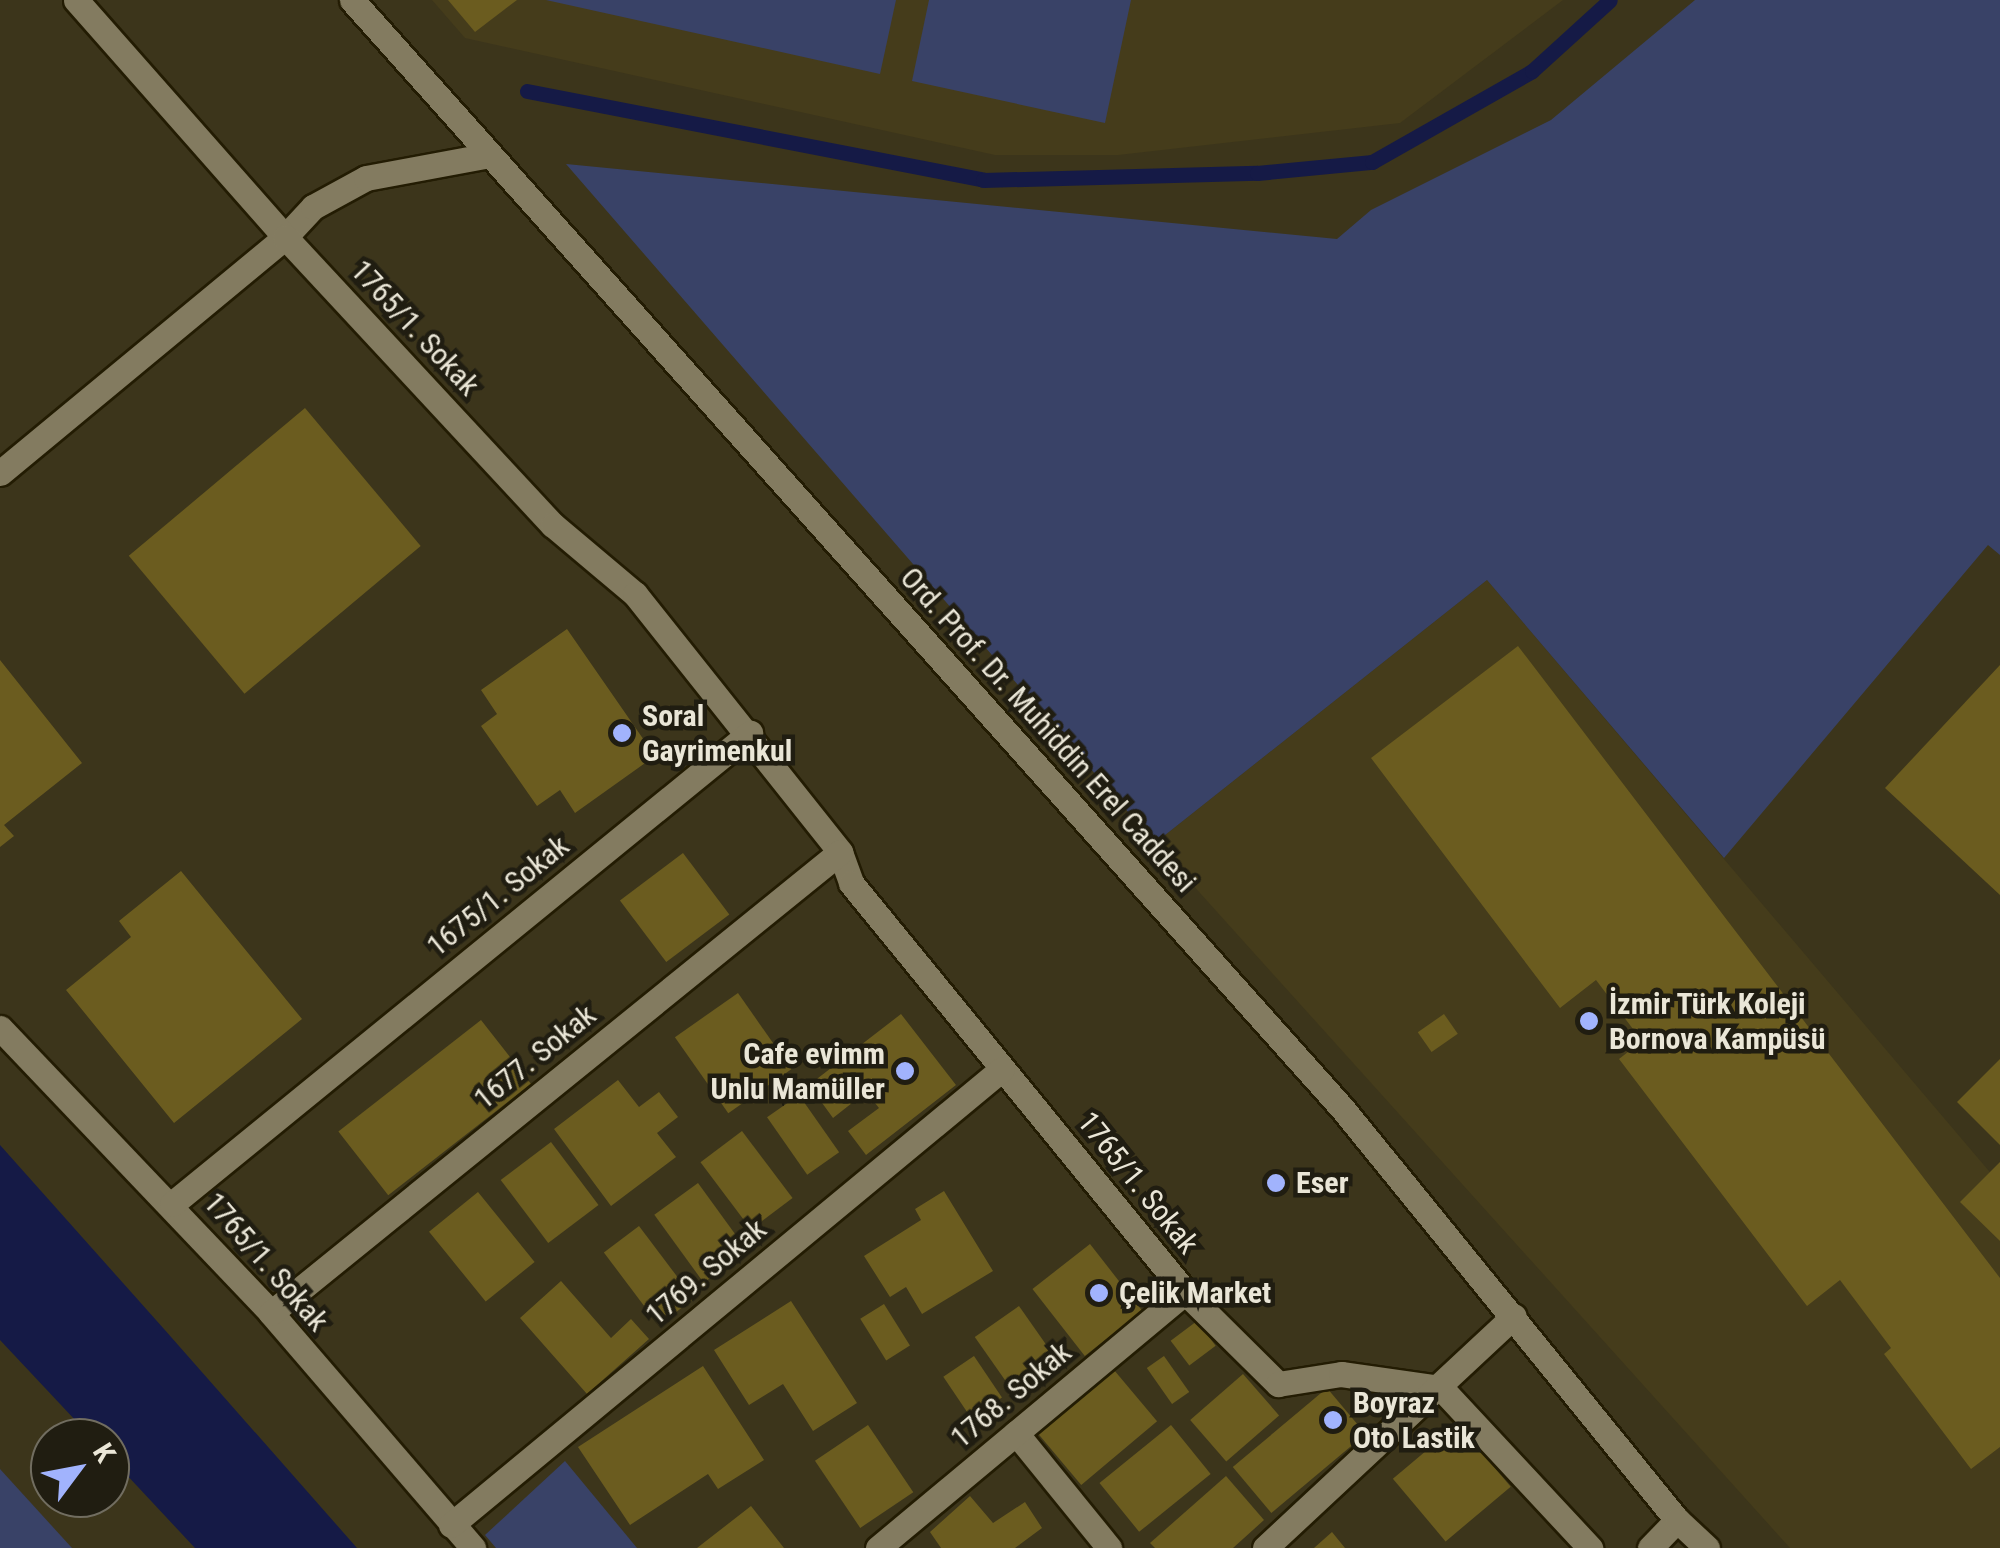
<!DOCTYPE html>
<meta charset="utf-8">
<style>
body{margin:0}
#map{position:relative;width:2000px;height:1548px;overflow:hidden;background:#3c351b;font-family:"Roboto Condensed",sans-serif}
div>[style]{position:absolute}
.built>*{inset:0;background:#453c1b}
.green>*{inset:0;background:#394267}
.water>*{inset:0;background:#151a46}
.stream>*{height:15px;margin:-7.5px;padding:0 7.5px;transform-origin:7.5px;border-radius:7.5px;background:#151a46}
.building>*{inset:0;background:#6b5c1f;transform-origin:0 0}
.roads{filter:drop-shadow(2px 0 #231c03) drop-shadow(-2px 0 #231c03) drop-shadow(0 2px #231c03) drop-shadow(0 -2px #231c03)}
.lane>*{height:25px;margin:-12.5px;padding:0 12.5px;transform-origin:12.5px;border-radius:12.5px;background:#837b60}
.street>*{height:25px;margin:-12.5px;padding:0 12.5px;transform-origin:12.5px;border-radius:12.5px;background:#837b60}
.secondary>*{height:25px;margin:-12.5px;padding:0 12.5px;transform-origin:12.5px;border-radius:12.5px;background:#837b60}
.dots>*{width:28px;height:28px;translate:-50% -50%;box-sizing:border-box;border:5px solid #201d11;border-radius:50%}
span{translate:-50% -50%;white-space:nowrap;text-align:center;line-height:1.15;-webkit-text-stroke:9px #201d11;paint-order:stroke}
.street-label{font-size:30px;color:#eae6d7}
.poi-label{font-size:30px;color:#eae6d7;font-weight:700}
.left{translate:0 -50%;text-align:left}
.right{translate:-100% -50%;text-align:right}
.north{position:absolute;left:30px;top:1418px;width:100px;height:100px;box-sizing:border-box;background:#201d11;border:2px solid #716d60;border-radius:50%;rotate:58deg;font-size:28px;font-weight:700;line-height:40px;text-align:center;color:#eae6d7}
.north::after{content:'';display:block;margin:auto;width:35px;height:45px;background:#a1b3fd;clip-path:polygon(50% 0,100% 100%,50% 72%,0 100%)}
</style>
<div id="map">
<div class="built">
<i style="clip-path:polygon(432px 0,1563px 0,1400px 123px,1118px 155px,995px 155px,465px 38px)"></i>
<i style="clip-path:polygon(1487px 580px,2000px 1184px,2000px 1548px,1790px 1548px,1155px 843px)"></i>
</div>
<div class="green">
<i style="clip-path:polygon(546px 0,896px 0,880px 74px)"></i>
<i style="clip-path:polygon(929px 0,1131px 0,1105px 123px,912px 81px)"></i>
<i style="clip-path:polygon(1695px 0,2000px 0,2000px 555px,1988px 545px,1724px 858px,1487px 580px,1155px 843px,566px 164px,1337px 239px,1371px 210px,1551px 120px)"></i>
<i style="clip-path:polygon(565px 1461px,637px 1548px,496px 1548px,485px 1535px)"></i>
<i style="clip-path:polygon(0 1469px,72px 1548px,0 1548px)"></i>
</div>
<div class="water">
<i style="clip-path:polygon(0 1145px,164px 1329px,357px 1548px,195px 1548px,110px 1457px,110px 1438px,92px 1438px,0 1340px)"></i>
</div>
<div class="stream">
<i style="left:527px;top:91px;width:465px;rotate:11deg"></i>
<i style="left:983px;top:180px;width:274px;rotate:-1.5deg"></i>
<i style="left:1257px;top:173px;width:116px;rotate:-5.5deg"></i>
<i style="left:1372px;top:162px;width:184px;rotate:-29.6deg"></i>
<i style="left:1532px;top:71px;width:105px;rotate:-42.3deg"></i>
</div>
<div class="building">
<i style="clip-path:polygon(448px 0,517px 0,475px 32px)"></i>
<i style="left:305px;top:408px;width:180px;height:230px;rotate:50deg"></i>
<i style="clip-path:polygon(567px 629px,655px 756px,575px 813px,560px 790px,537px 806px,481px 726px,497px 714px,481px 690px)"></i>
<i style="clip-path:polygon(1518px 646px,2000px 1278px,2000px 1447px,1971px 1469px,1884px 1354px,1891px 1348px,1840px 1280px,1807px 1306px,1619px 1059px,1642px 1041px,1596px 980px,1560px 1008px,1371px 758px)"></i>
<i style="clip-path:polygon(0 660px,82px 763px,4px 825px,14px 836px,0 847px)"></i>
<i style="clip-path:polygon(2000px 665px,2000px 895px,1885px 788px)"></i>
<i style="left:683px;top:853px;width:77px;height:79px;rotate:53deg"></i>
<i style="clip-path:polygon(181px 871px,302px 1019px,174px 1123px,66px 990px,131px 937px,119px 921px)"></i>
<i style="left:738px;top:993px;width:93px;height:77px;rotate:55deg"></i>
<i style="clip-path:polygon(901px 1014px,956px 1085px,866px 1155px,848px 1131px,879px 1108px,866px 1092px,833px 1118px,809px 1085px)"></i>
<i style="left:1444px;top:1014px;width:24px;height:32px;rotate:55deg"></i>
<i style="left:481px;top:1020px;width:81px;height:181px;rotate:52deg"></i>
<i style="clip-path:polygon(2000px 1059px,2000px 1145px,1957px 1102px)"></i>
<i style="clip-path:polygon(618px 1080px,639px 1107px,659px 1092px,678px 1117px,657px 1133px,676px 1157px,611px 1206px,554px 1129px)"></i>
<i style="left:799px;top:1095px;width:70px;height:39px;rotate:55deg"></i>
<i style="left:742px;top:1131px;width:84px;height:52px;rotate:53deg"></i>
<i style="left:551px;top:1142px;width:79px;height:63px;rotate:53deg"></i>
<i style="clip-path:polygon(2000px 1162px,2000px 1241px,1960px 1202px)"></i>
<i style="left:698px;top:1183px;width:84px;height:54px;rotate:54deg"></i>
<i style="clip-path:polygon(944px 1191px,993px 1271px,922px 1314px,906px 1287px,890px 1297px,864px 1256px,921px 1220px,915px 1209px)"></i>
<i style="left:478px;top:1192px;width:90px;height:63px;rotate:51deg"></i>
<i style="left:639px;top:1226px;width:91px;height:44px;rotate:53deg"></i>
<i style="left:1090px;top:1244px;width:85px;height:73px;rotate:52deg"></i>
<i style="clip-path:polygon(561px 1281px,611px 1338px,631px 1319px,649px 1339px,587px 1394px,520px 1318px)"></i>
<i style="clip-path:polygon(791px 1301px,857px 1403px,813px 1431px,783px 1384px,749px 1405px,714px 1350px)"></i>
<i style="left:884px;top:1304px;width:49px;height:28px;rotate:58deg"></i>
<i style="left:1019px;top:1306px;width:63px;height:54px;rotate:55deg"></i>
<i style="left:1197px;top:1321px;width:31px;height:33px;rotate:53deg"></i>
<i style="left:974px;top:1356px;width:50px;height:37px;rotate:56deg"></i>
<i style="left:1164px;top:1356px;width:44px;height:21px;rotate:55deg"></i>
<i style="clip-path:polygon(703px 1366px,764px 1460px,718px 1489px,708px 1474px,630px 1525px,578px 1447px)"></i>
<i style="left:1114px;top:1370px;width:67px;height:99px;rotate:50deg"></i>
<i style="left:1243px;top:1374px;width:55px;height:70px;rotate:49deg"></i>
<i style="left:1327px;top:1388px;width:60px;height:123px;rotate:50deg"></i>
<i style="left:1458px;top:1424px;width:82px;height:85px;rotate:50deg"></i>
<i style="left:868px;top:1425px;width:81px;height:64px;rotate:56deg"></i>
<i style="left:1171px;top:1425px;width:63px;height:92px;rotate:51deg"></i>
<i style="clip-path:polygon(1226px 1476px,1264px 1520px,1233px 1548px,1155px 1548px,1150px 1543px)"></i>
<i style="clip-path:polygon(970px 1496px,993px 1523px,1025px 1502px,1042px 1528px,1015px 1548px,941px 1548px,930px 1532px)"></i>
<i style="clip-path:polygon(751px 1506px,784px 1548px,697px 1548px)"></i>
<i style="clip-path:polygon(1332px 1532px,1345px 1548px,1314px 1548px)"></i>
</div>
<div class="roads">
<div class="lane">
<i style="left:285px;top:237px;width:41px;rotate:-47deg"></i>
<i style="left:313px;top:207px;width:60px;rotate:-28.7deg"></i>
<i style="left:366px;top:178px;width:126px;rotate:-10.5deg"></i>
</div>
<div class="street">
<i style="left:76px;top:0;width:316px;rotate:48.6deg"></i>
<i style="left:0;top:473px;width:370px;rotate:-39.6deg"></i>
<i style="left:285px;top:237px;width:393px;rotate:47.1deg"></i>
<i style="left:553px;top:525px;width:107px;rotate:40.1deg"></i>
<i style="left:635px;top:594px;width:330px;rotate:51.5deg"></i>
<i style="left:840px;top:852px;width:33px;rotate:70deg"></i>
<i style="left:851px;top:883px;width:528px;rotate:50.76deg"></i>
<i style="left:1185px;top:1292px;width:131px;rotate:44.7deg"></i>
<i style="left:1278px;top:1384px;width:64px;rotate:-9deg"></i>
<i style="left:1341px;top:1374px;width:101px;rotate:8deg"></i>
<i style="left:1441px;top:1388px;width:219px;rotate:47deg"></i>
<i style="left:0;top:1028px;width:393px;rotate:46.4deg"></i>
<i style="left:271px;top:1313px;width:310px;rotate:49.3deg"></i>
<i style="left:172px;top:1204px;width:746px;rotate:-39.18deg"></i>
<i style="left:271px;top:1313px;width:732px;rotate:-39.01deg"></i>
<i style="left:1016px;top:1433px;width:148px;rotate:51deg"></i>
<i style="left:451px;top:1525px;width:715px;rotate:-39.61deg"></i>
<i style="left:878px;top:1548px;width:400px;rotate:-39.8deg"></i>
<i style="left:1265px;top:1548px;width:340px;rotate:-43deg"></i>
<i style="left:1650px;top:1548px;width:39px;rotate:-46deg"></i>
</div>
<div class="secondary">
<i style="left:352px;top:0;width:1486px;rotate:48.22deg"></i>
<i style="left:1342px;top:1108px;width:531px;rotate:50.89deg"></i>
<i style="left:1677px;top:1520px;width:41px;rotate:43deg"></i>
</div>
</div>
<div class="dots">
<i style="left:622px;top:733px;background:#a1b3fd"></i>
<i style="left:1589px;top:1021px;background:#a1b3fd"></i>
<i style="left:905px;top:1071px;background:#a1b3fd"></i>
<i style="left:1276px;top:1183px;background:#a1b3fd"></i>
<i style="left:1099px;top:1293px;background:#a1b3fd"></i>
<i style="left:1333px;top:1420px;background:#a1b3fd"></i>
</div>
<div class="street-label">
<span style="left:415px;top:328px;rotate:47deg">1765/1. Sokak</span>
<span style="left:1048px;top:730px;rotate:48deg">Ord. Prof. Dr. Muhiddin Erel Caddesi</span>
<span style="left:498px;top:896px;rotate:-39deg">1675/1. Sokak</span>
<span style="left:535px;top:1057px;rotate:-39deg">1677. Sokak</span>
<span style="left:1138px;top:1183px;rotate:51deg">1765/1. Sokak</span>
<span style="left:266px;top:1262px;rotate:49deg">1765/1. Sokak</span>
<span style="left:706px;top:1272px;rotate:-40deg">1769. Sokak</span>
<span style="left:1011px;top:1395px;rotate:-40deg">1768. Sokak</span>
</div>
<div class="poi-label">
<span class="left" style="left:642px;top:733px">Soral<br>Gayrimenkul</span>
<span class="left" style="left:1609px;top:1021px">İzmir Türk Koleji<br>Bornova Kampüsü</span>
<span class="right" style="left:885px;top:1071px">Cafe evimm<br>Unlu Mamüller</span>
<span class="left" style="left:1296px;top:1183px">Eser</span>
<span class="left" style="left:1119px;top:1293px">Çelik Market</span>
<span class="left" style="left:1353px;top:1420px">Boyraz<br>Oto Lastik</span>
</div>
<div class="north">K</div>
</div>
